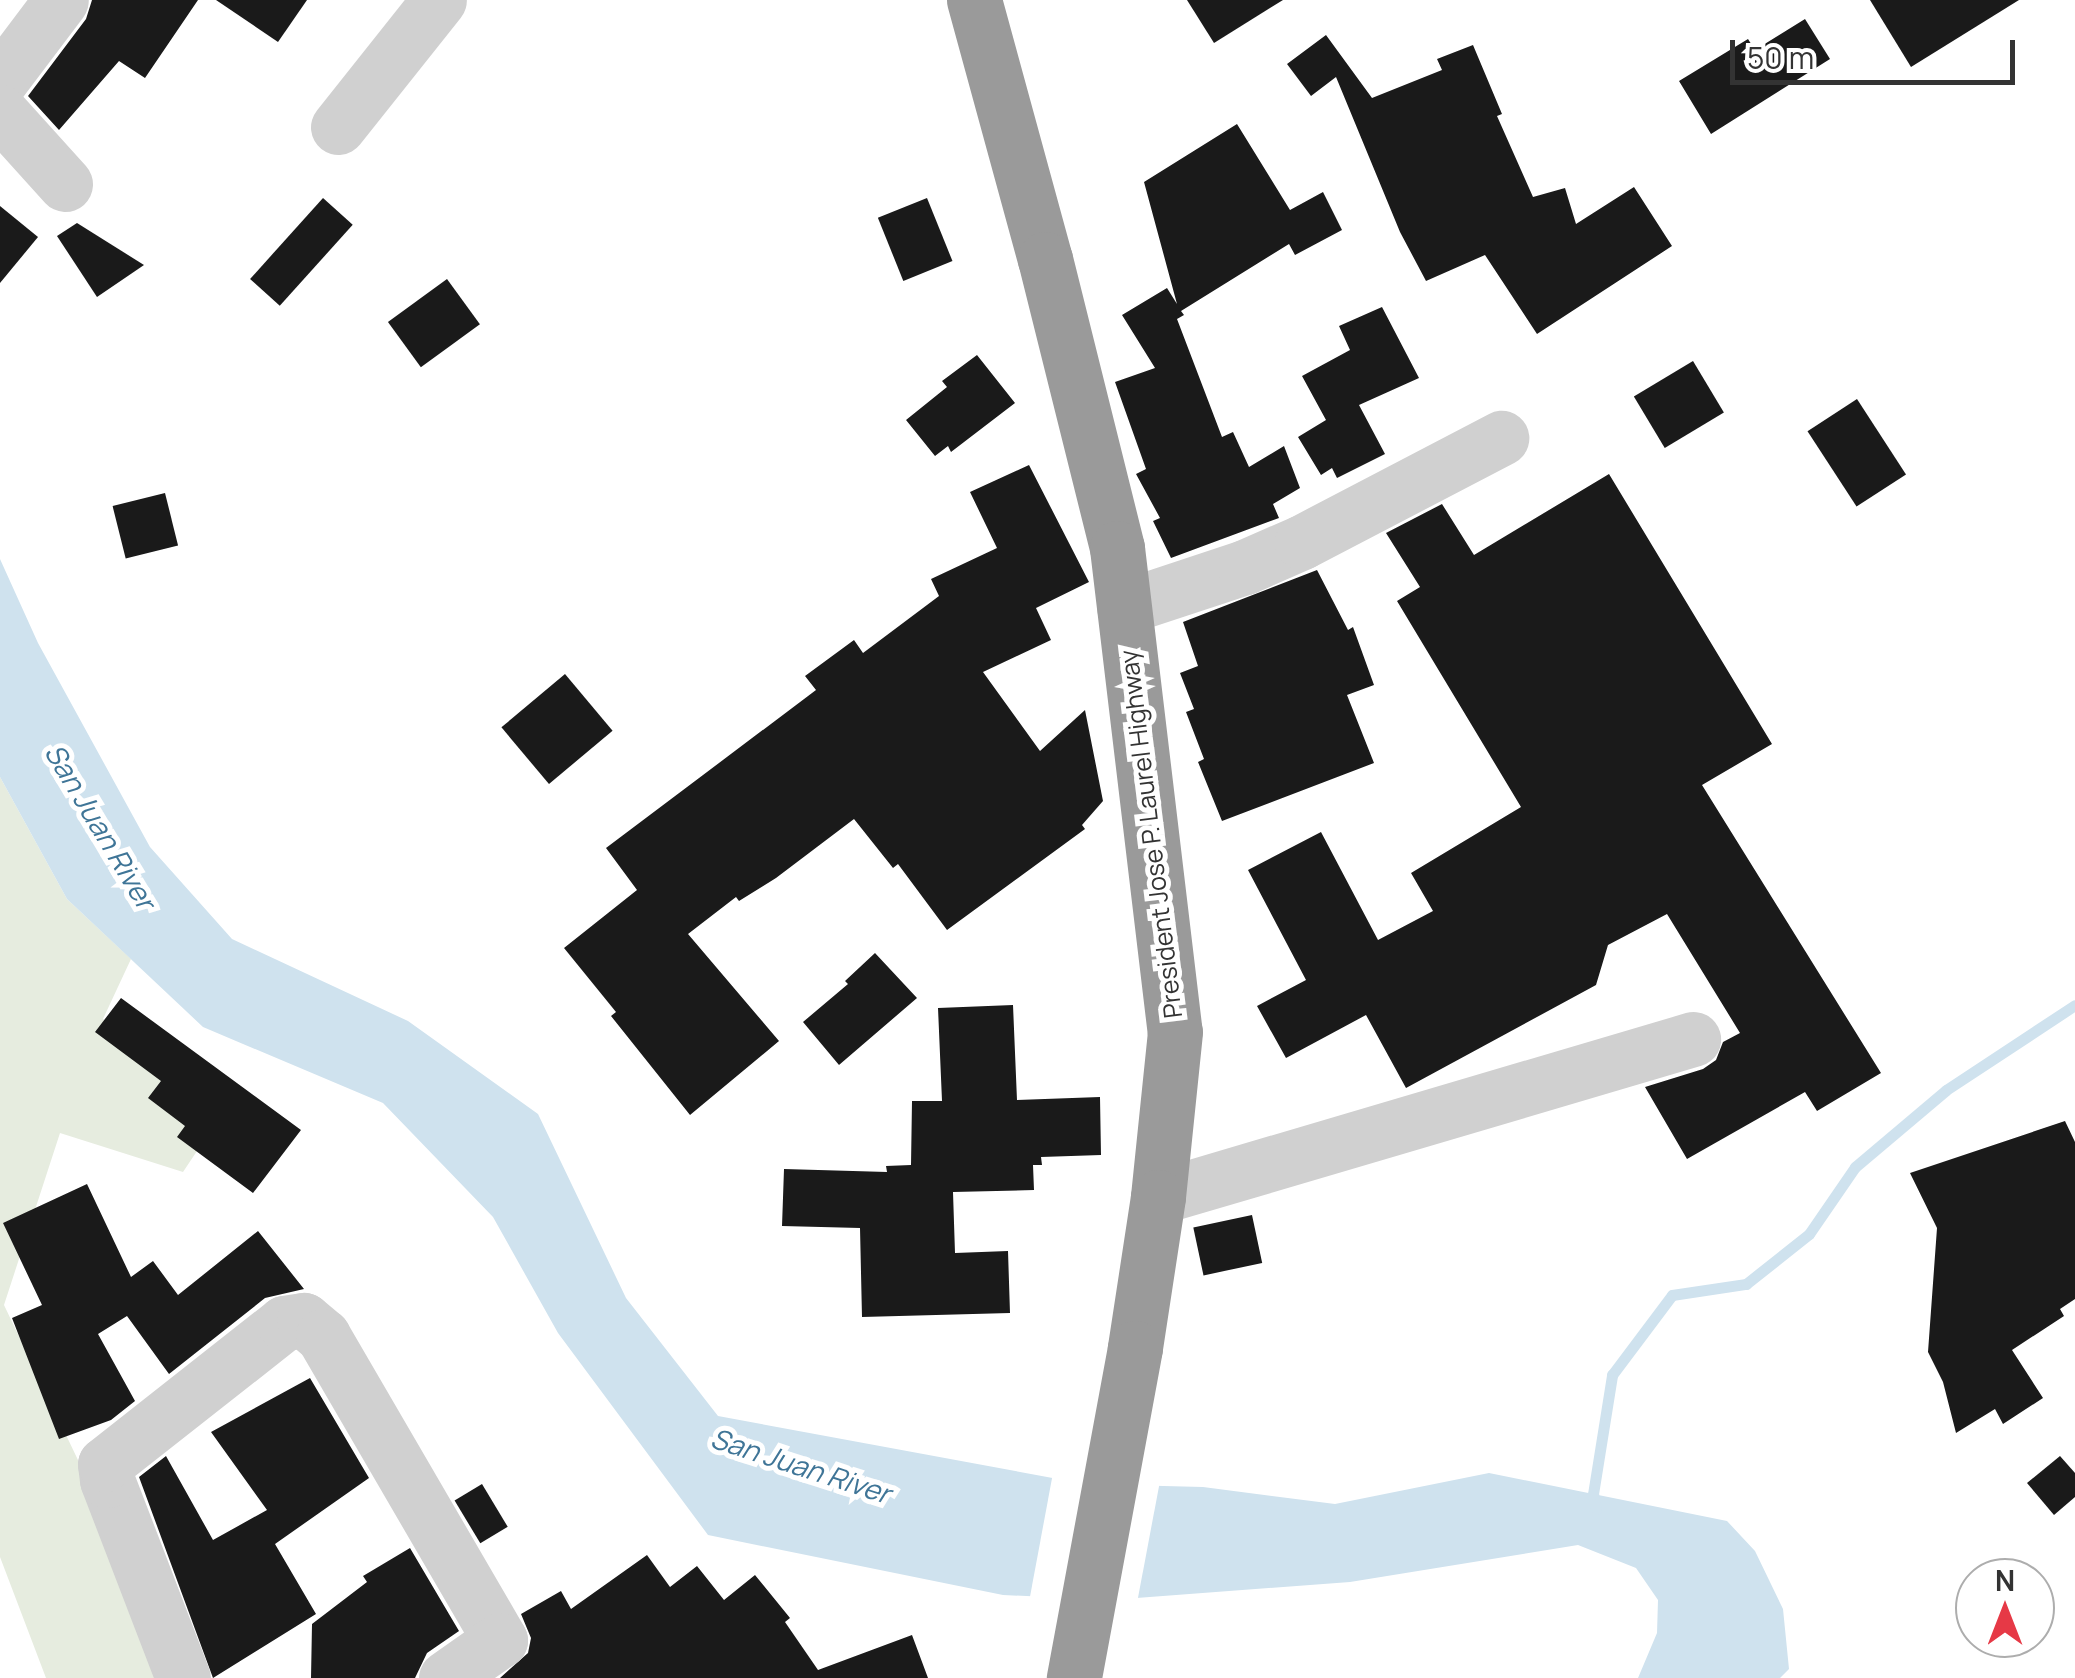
<!DOCTYPE html>
<style>
body{margin:0}
#map{position:relative;width:2075px;height:1678px;overflow:hidden;background:#fff;font-family:Manrope,sans-serif}
div>[style]{position:absolute}
.green>*{inset:0;background:#e6ecdf}
.water>*{inset:0;background:#cfe2ee}
.pier>*{inset:0;background:#fff}
.stream>*{height:11px;margin:-5.5px;padding:0 5.5px;transform-origin:5.5px;border-radius:5.5px;background:#cfe2ee}
.building>*{inset:0;background:#1a1a1a;transform-origin:0 0}
.minor>*{height:55px;margin:-27.5px;padding:0 27.5px;transform-origin:27.5px;border-radius:27.5px;background:#d0d0d0}
.highway>*{height:55px;margin:-27.5px;padding:0 27.5px;transform-origin:27.5px;border-radius:27.5px;background:#9a9a9a}
span{translate:-50% -50%;white-space:nowrap;text-align:center;line-height:1.15;-webkit-text-stroke:10px #fff;paint-order:stroke}
.street-label{font-size:25px;color:#333}
.water-label{font-size:28px;color:#3f7597;font-style:italic}
.north{position:absolute;left:1955px;top:1558px;width:100px;height:100px;box-sizing:border-box;background:#fff;border:2px solid #adadad;border-radius:50%;rotate:0deg;font-size:28px;font-weight:700;line-height:40px;text-align:center;color:#333}
.north::after{content:'';display:block;margin:auto;width:35px;height:45px;background:#e63946;clip-path:polygon(50% 0,100% 100%,50% 72%,0 100%)}
.scale{position:absolute;left:1730px;top:40px;width:285px;height:45px;box-sizing:border-box;border:5px solid #333;border-top:0;padding-left:12px;font-size:30px;line-height:35px;white-space:nowrap;color:#333;-webkit-text-stroke:8px #fff;paint-order:stroke}
</style>
<div id="map">
<div class="green">
<i style="clip-path:polygon(0 777px,67px 899px,131px 959px,103px 1019px,229px 1103px,183px 1172px,60px 1133px,4px 1305px,182px 1678px,46px 1678px,0 1557px)"></i>
</div>
<div class="water">
<i style="clip-path:polygon(0 559px,38px 643px,150px 847px,232px 939px,408px 1021px,538px 1114px,626px 1298px,718px 1416px,1085px 1484px,1203px 1487px,1335px 1504px,1489px 1473px,1727px 1521px,1755px 1551px,1783px 1609px,1789px 1669px,1780px 1678px,1638px 1678px,1657px 1633px,1658px 1600px,1636px 1568px,1578px 1545px,1350px 1582px,1110px 1600px,1003px 1595px,708px 1535px,558px 1333px,493px 1217px,383px 1103px,203px 1027px,67px 899px,0 777px)"></i>
</div>
<div class="pier">
<i style="clip-path:polygon(1053px 1473px,1160px 1481px,1137px 1603px,1029px 1602px)"></i>
</div>
<div class="stream">
<i style="left:1596px;top:1509px;width:15px;rotate:-101deg"></i>
<i style="left:1593px;top:1494px;width:121px;rotate:-80.9deg"></i>
<i style="left:1612px;top:1375px;width:100px;rotate:-53.1deg"></i>
<i style="left:1672px;top:1295px;width:75px;rotate:-8.5deg"></i>
<i style="left:1746px;top:1284px;width:80px;rotate:-38.4deg"></i>
<i style="left:1809px;top:1234px;width:81px;rotate:-55.5deg"></i>
<i style="left:1855px;top:1167px;width:119px;rotate:-40.2deg"></i>
<i style="left:1946px;top:1090px;width:154px;rotate:-33.4deg"></i>
</div>
<div class="building">
<i style="clip-path:polygon(92px 0,198px 0,145px 78px,119px 61px,59px 130px,28px 96px,86px 19px)"></i>
<i style="clip-path:polygon(216px 0,307px 0,278px 42px)"></i>
<i style="clip-path:polygon(1187px 0,1283px 0,1214px 43px)"></i>
<i style="clip-path:polygon(1870px 0,2019px 0,1911px 67px)"></i>
<i style="clip-path:polygon(1805px 19px,1830px 59px,1711px 134px,1679px 81px,1748px 39px,1755px 50px)"></i>
<i style="clip-path:polygon(1326px 35px,1372px 98px,1442px 70px,1437px 59px,1473px 45px,1502px 114px,1497px 116px,1533px 197px,1565px 188px,1576px 224px,1634px 187px,1672px 246px,1537px 334px,1485px 255px,1426px 281px,1400px 232px,1336px 77px,1311px 96px,1287px 64px)"></i>
<i style="clip-path:polygon(1237px 124px,1290px 210px,1323px 192px,1342px 230px,1295px 255px,1289px 244px,1181px 311px,1184px 315px,1177px 319px,1222px 437px,1233px 432px,1249px 467px,1284px 446px,1300px 488px,1273px 504px,1279px 518px,1171px 558px,1153px 521px,1160px 518px,1136px 474px,1146px 469px,1115px 382px,1155px 368px,1122px 315px,1167px 288px,1177px 304px,1144px 182px)"></i>
<i style="left:323px;top:198px;width:40px;height:109px;rotate:42deg"></i>
<i style="left:927px;top:198px;width:68px;height:53px;rotate:68deg"></i>
<i style="clip-path:polygon(0 206px,38px 237px,0 283px)"></i>
<i style="clip-path:polygon(77px 223px,144px 265px,97px 297px,57px 236px)"></i>
<i style="left:447px;top:279px;width:56px;height:73px;rotate:54deg"></i>
<i style="clip-path:polygon(1382px 307px,1419px 378px,1359px 405px,1385px 454px,1337px 478px,1332px 468px,1321px 475px,1298px 437px,1326px 420px,1302px 376px,1350px 350px,1339px 326px)"></i>
<i style="clip-path:polygon(977px 355px,1015px 403px,951px 452px,948px 446px,935px 456px,906px 420px,947px 387px,942px 381px)"></i>
<i style="left:1693px;top:361px;width:60px;height:69px;rotate:59deg"></i>
<i style="left:1857px;top:399px;width:90px;height:59px;rotate:57deg"></i>
<i style="clip-path:polygon(1029px 465px,1089px 582px,1036px 608px,1051px 640px,983px 672px,1040px 751px,1085px 710px,1103px 801px,1082px 825px,1085px 829px,947px 930px,898px 864px,893px 868px,854px 819px,776px 878px,739px 901px,736px 897px,688px 934px,779px 1041px,690px 1115px,611px 1016px,616px 1012px,564px 948px,637px 890px,606px 848px,816px 690px,805px 676px,854px 640px,863px 653px,939px 596px,931px 579px,997px 548px,970px 492px)"></i>
<i style="clip-path:polygon(1609px 474px,1772px 744px,1702px 785px,1881px 1073px,1817px 1111px,1805px 1092px,1687px 1159px,1645px 1087px,1703px 1069px,1716px 1060px,1723px 1042px,1740px 1033px,1667px 914px,1608px 945px,1596px 985px,1406px 1088px,1366px 1015px,1286px 1058px,1257px 1006px,1306px 980px,1248px 870px,1321px 832px,1378px 940px,1433px 911px,1411px 873px,1521px 807px,1397px 601px,1420px 587px,1386px 533px,1442px 504px,1474px 555px)"></i>
<i style="left:165px;top:493px;width:54px;height:54px;rotate:76deg"></i>
<i style="clip-path:polygon(1317px 570px,1348px 630px,1353px 627px,1374px 685px,1347px 695px,1374px 763px,1222px 821px,1198px 762px,1204px 759px,1186px 712px,1194px 709px,1180px 673px,1198px 666px,1183px 622px)"></i>
<i style="left:565px;top:674px;width:74px;height:83px;rotate:50deg"></i>
<i style="clip-path:polygon(875px 953px,917px 998px,839px 1065px,803px 1022px,848px 984px,845px 981px)"></i>
<i style="clip-path:polygon(121px 998px,301px 1130px,253px 1193px,177px 1137px,185px 1126px,148px 1098px,161px 1081px,95px 1032px)"></i>
<i style="clip-path:polygon(1013px 1005px,1017px 1100px,1100px 1097px,1101px 1155px,1041px 1157px,1042px 1165px,1033px 1165px,1034px 1190px,953px 1192px,955px 1253px,1008px 1251px,1010px 1313px,862px 1317px,860px 1228px,782px 1226px,784px 1169px,887px 1172px,886px 1166px,911px 1165px,912px 1101px,942px 1101px,938px 1008px)"></i>
<i style="clip-path:polygon(2065px 1121px,2075px 1142px,2075px 1299px,2060px 1309px,2064px 1316px,2012px 1350px,2043px 1398px,2003px 1424px,1995px 1409px,1956px 1433px,1943px 1382px,1928px 1352px,1937px 1228px,1910px 1173px)"></i>
<i style="clip-path:polygon(87px 1184px,131px 1277px,153px 1261px,178px 1295px,258px 1231px,304px 1289px,265px 1298px,169px 1374px,127px 1316px,98px 1334px,135px 1401px,111px 1420px,59px 1439px,12px 1318px,42px 1305px,3px 1223px)"></i>
<i style="left:1252px;top:1215px;width:49px;height:60px;rotate:78deg"></i>
<i style="clip-path:polygon(310px 1378px,369px 1478px,275px 1544px,316px 1614px,213px 1678px,139px 1477px,166px 1456px,213px 1540px,267px 1510px,211px 1432px)"></i>
<i style="clip-path:polygon(2060px 1456px,2075px 1473px,2075px 1497px,2054px 1515px,2027px 1483px)"></i>
<i style="left:482px;top:1484px;width:50px;height:32px;rotate:59deg"></i>
<i style="clip-path:polygon(410px 1548px,459px 1631px,427px 1653px,415px 1678px,311px 1678px,312px 1624px,367px 1582px,363px 1576px)"></i>
<i style="clip-path:polygon(647px 1555px,670px 1587px,697px 1566px,724px 1600px,755px 1575px,790px 1618px,785px 1622px,818px 1670px,912px 1635px,928px 1678px,500px 1678px,528px 1653px,531px 1638px,521px 1614px,561px 1591px,571px 1609px)"></i>
</div>
<div class="minor">
<i style="left:0;top:81px;width:101px;rotate:-53deg"></i>
<i style="left:0;top:112px;width:97px;rotate:47.9deg"></i>
<i style="left:338px;top:127px;width:162px;rotate:-51.5deg"></i>
<i style="left:1124px;top:607px;width:127px;rotate:-18.3deg"></i>
<i style="left:1245px;top:567px;width:62px;rotate:-23.7deg"></i>
<i style="left:1302px;top:542px;width:225px;rotate:-27.6deg"></i>
<i style="left:1158px;top:1197px;width:558px;rotate:-16.45deg"></i>
<i style="left:183px;top:1678px;width:212px;rotate:-111deg"></i>
<i style="left:107px;top:1480px;width:16px;rotate:-97deg"></i>
<i style="left:105px;top:1464px;width:228px;rotate:-38.2deg"></i>
<i style="left:284px;top:1323px;width:20px;rotate:-9deg"></i>
<i style="left:304px;top:1320px;width:25px;rotate:40deg"></i>
<i style="left:323px;top:1336px;width:352px;rotate:59.8deg"></i>
<i style="left:500px;top:1640px;width:66px;rotate:144.9deg"></i>
</div>
<div class="highway">
<i style="left:974px;top:0;width:269px;rotate:74.7deg"></i>
<i style="left:1045px;top:259px;width:298px;rotate:76deg"></i>
<i style="left:1117px;top:548px;width:487px;rotate:83.2deg"></i>
<i style="left:1175px;top:1032px;width:166px;rotate:95.9deg"></i>
<i style="left:1158px;top:1197px;width:153px;rotate:98.7deg"></i>
<i style="left:1135px;top:1348px;width:336px;rotate:100.5deg"></i>
</div>
<div class="street-label">
<span style="left:1151px;top:834px;rotate:-97deg">President Jose P. Laurel Highway</span>
</div>
<div class="water-label">
<span style="left:101px;top:826px;rotate:59deg">San Juan River</span>
<span style="left:801px;top:1465px;rotate:18deg">San Juan River</span>
</div>
<div class="north">N</div>
<div class="scale">50 m</div>
</div>
